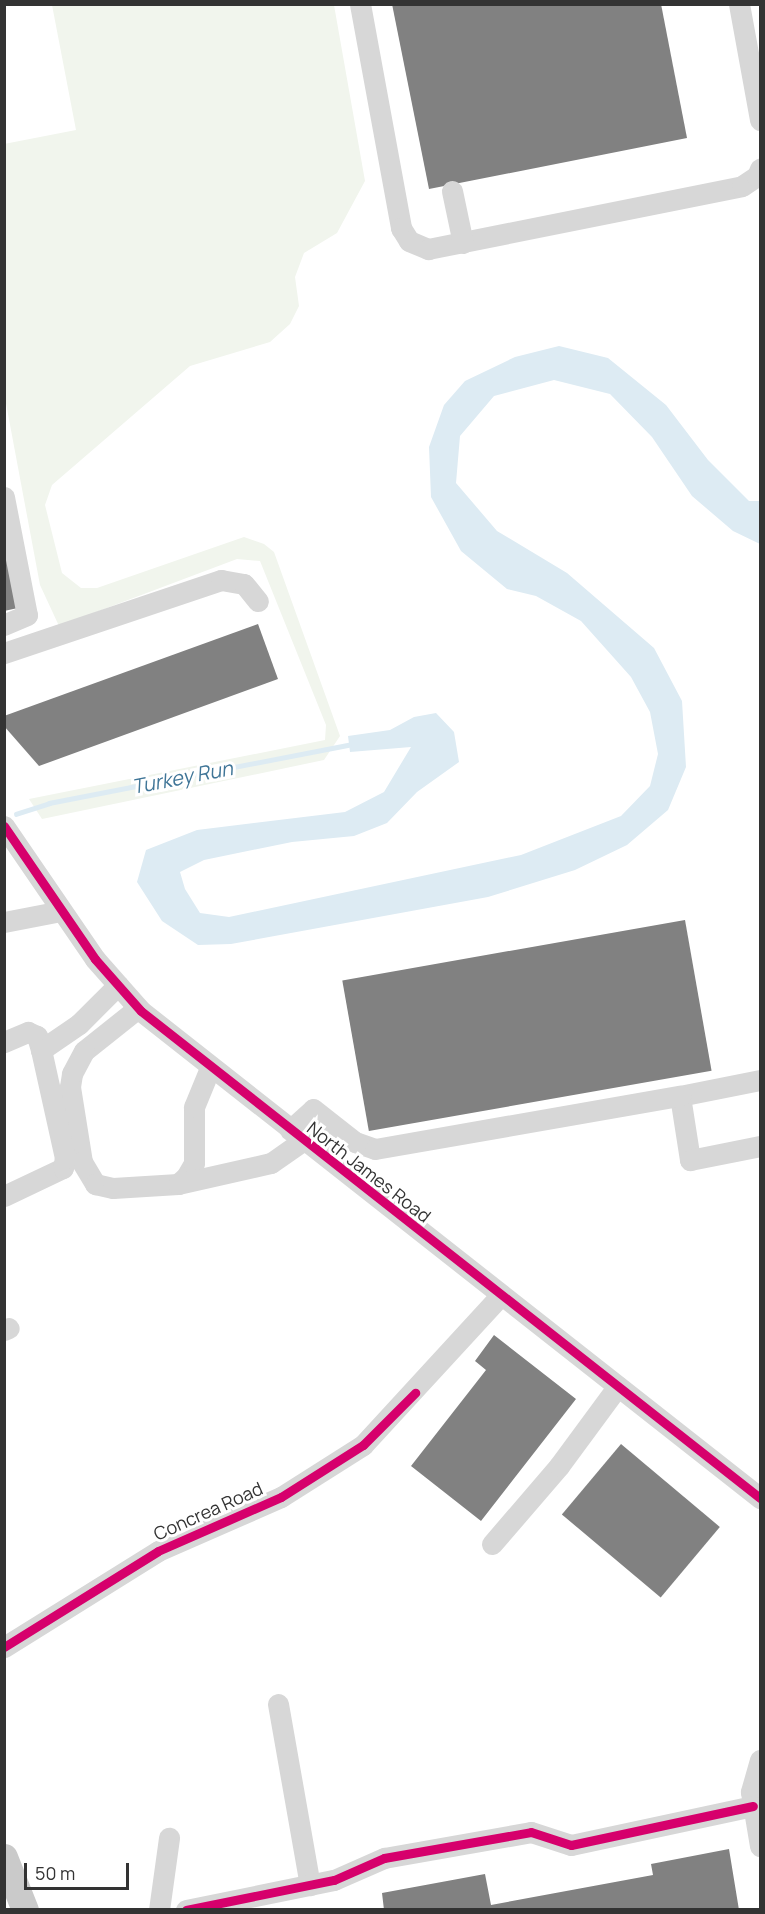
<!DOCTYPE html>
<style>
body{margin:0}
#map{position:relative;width:765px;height:1914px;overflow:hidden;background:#fff;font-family:Manrope,sans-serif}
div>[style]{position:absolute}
.green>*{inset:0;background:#f1f5ed}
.water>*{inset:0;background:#ddebf3}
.stream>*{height:4.5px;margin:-2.25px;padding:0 2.25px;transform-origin:2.25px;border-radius:2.25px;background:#ddebf3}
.building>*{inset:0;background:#818181;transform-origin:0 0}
.minor>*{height:21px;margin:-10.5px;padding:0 10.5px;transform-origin:10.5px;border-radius:10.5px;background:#d7d7d7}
.major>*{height:27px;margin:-13.5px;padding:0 13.5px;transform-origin:13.5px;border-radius:13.5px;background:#cacaca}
.cycleway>*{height:9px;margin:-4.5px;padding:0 4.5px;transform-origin:4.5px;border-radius:4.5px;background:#d6006c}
span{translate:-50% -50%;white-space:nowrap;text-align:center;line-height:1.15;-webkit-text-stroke:6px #fff;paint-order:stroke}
.street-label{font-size:18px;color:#333}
.water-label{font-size:20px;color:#3f7597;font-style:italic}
.frame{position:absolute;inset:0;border:6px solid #333;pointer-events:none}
.scale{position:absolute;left:24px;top:1863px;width:105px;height:27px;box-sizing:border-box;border:3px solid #333;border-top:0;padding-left:8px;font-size:18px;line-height:21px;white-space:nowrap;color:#333;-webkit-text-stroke:4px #fff;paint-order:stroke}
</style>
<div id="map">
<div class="green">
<i style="clip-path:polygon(52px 5px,334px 5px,365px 181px,337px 233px,304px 253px,295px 277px,299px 306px,290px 324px,270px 342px,190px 366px,52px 485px,45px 505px,62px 573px,81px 588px,97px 588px,244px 537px,264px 544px,274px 552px,340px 736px,324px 760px,42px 819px,29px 799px,325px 740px,326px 725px,260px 561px,237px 559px,59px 626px,40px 585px,5px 398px,4px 144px,76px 130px)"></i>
</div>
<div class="water">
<i style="clip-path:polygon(559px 346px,608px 358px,666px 405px,708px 460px,749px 501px,760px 501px,760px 544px,733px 531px,692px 496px,652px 437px,610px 394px,554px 380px,494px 396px,460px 436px,456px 483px,497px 531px,567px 573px,654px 648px,682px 701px,686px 767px,668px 810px,627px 845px,575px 870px,488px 897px,231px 944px,198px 945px,162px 921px,137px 882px,146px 850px,197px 830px,345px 812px,384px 792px,411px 747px,350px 752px,348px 736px,390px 730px,414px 717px,436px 713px,454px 732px,459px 762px,417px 792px,387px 823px,354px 836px,292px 842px,204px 860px,180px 872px,185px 889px,200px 913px,229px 917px,521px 855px,621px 816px,650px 786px,658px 754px,650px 712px,631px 677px,581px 621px,536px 596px,507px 589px,461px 551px,431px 497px,429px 447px,444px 405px,465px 381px,515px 357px)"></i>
</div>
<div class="stream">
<i style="left:16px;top:814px;width:35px;rotate:-18deg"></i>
<i style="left:49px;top:803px;width:305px;rotate:-11deg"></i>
</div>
<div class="building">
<i style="clip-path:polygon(392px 4px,661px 4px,687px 138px,429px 189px)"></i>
<i style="clip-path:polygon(4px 547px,18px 608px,4px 611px)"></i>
<i style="clip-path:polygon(258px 624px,278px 679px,39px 766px,4px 726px,4px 716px)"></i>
<i style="left:685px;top:920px;width:153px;height:348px;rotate:80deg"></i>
<i style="clip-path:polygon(494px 1335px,576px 1399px,481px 1521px,411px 1466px,486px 1370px,475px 1361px)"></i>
<i style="left:621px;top:1444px;width:129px;height:92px;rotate:40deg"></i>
<i style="clip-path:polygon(729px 1849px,739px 1910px,384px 1910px,382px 1893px,485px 1874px,491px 1905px,653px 1875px,651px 1864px)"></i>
</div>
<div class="minor">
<i style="left:360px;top:4px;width:228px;rotate:79.6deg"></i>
<i style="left:401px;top:228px;width:15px;rotate:58deg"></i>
<i style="left:409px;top:241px;width:21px;rotate:23deg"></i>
<i style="left:428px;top:249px;width:320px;rotate:-11.3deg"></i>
<i style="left:742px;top:186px;width:18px;rotate:-34deg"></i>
<i style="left:757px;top:176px;width:8px;rotate:-67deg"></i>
<i style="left:739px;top:4px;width:118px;rotate:79.7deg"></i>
<i style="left:452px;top:191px;width:53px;rotate:78.1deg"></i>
<i style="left:4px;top:497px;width:120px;rotate:79deg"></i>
<i style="left:27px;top:615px;width:25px;rotate:157deg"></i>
<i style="left:4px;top:653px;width:229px;rotate:-18.6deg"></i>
<i style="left:221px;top:580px;width:23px;rotate:10deg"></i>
<i style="left:244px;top:584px;width:22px;rotate:51deg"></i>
<i style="left:4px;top:826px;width:161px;rotate:55.6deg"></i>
<i style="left:95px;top:959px;width:69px;rotate:48.5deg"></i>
<i style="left:141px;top:1011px;width:788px;rotate:38.19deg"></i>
<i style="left:4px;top:922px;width:58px;rotate:-10.9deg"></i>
<i style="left:138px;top:1008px;width:69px;rotate:141.5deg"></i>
<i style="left:84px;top:1051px;width:26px;rotate:118deg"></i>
<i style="left:72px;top:1074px;width:13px;rotate:99deg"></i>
<i style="left:70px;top:1087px;width:76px;rotate:80.9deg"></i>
<i style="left:82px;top:1162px;width:26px;rotate:59deg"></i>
<i style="left:95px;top:1184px;width:18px;rotate:13deg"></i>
<i style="left:113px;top:1188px;width:65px;rotate:-3.5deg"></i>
<i style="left:178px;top:1184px;width:11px;rotate:-41deg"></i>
<i style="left:186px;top:1177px;width:16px;rotate:-60deg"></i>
<i style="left:194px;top:1163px;width:56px;rotate:-90deg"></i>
<i style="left:194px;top:1107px;width:42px;rotate:-67.7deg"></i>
<i style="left:4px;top:1042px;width:26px;rotate:-23deg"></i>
<i style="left:28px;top:1032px;width:10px;rotate:24deg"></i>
<i style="left:37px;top:1036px;width:15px;rotate:74deg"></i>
<i style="left:41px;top:1050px;width:46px;rotate:-34.4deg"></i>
<i style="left:79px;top:1024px;width:55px;rotate:-45deg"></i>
<i style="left:760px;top:1080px;width:82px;rotate:168.7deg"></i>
<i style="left:680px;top:1096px;width:65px;rotate:81.1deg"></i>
<i style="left:690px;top:1160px;width:71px;rotate:-11.3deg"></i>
<i style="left:290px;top:1130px;width:31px;rotate:-42deg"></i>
<i style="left:313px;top:1109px;width:53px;rotate:38.2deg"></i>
<i style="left:355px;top:1142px;width:21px;rotate:19deg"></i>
<i style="left:375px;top:1149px;width:310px;rotate:-9.9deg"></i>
<i style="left:178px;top:1184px;width:95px;rotate:-12.7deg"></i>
<i style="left:271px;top:1163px;width:39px;rotate:-35deg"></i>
<i style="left:4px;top:1196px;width:65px;rotate:-25.4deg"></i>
<i style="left:63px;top:1168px;width:10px;rotate:-79deg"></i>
<i style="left:65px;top:1158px;width:111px;rotate:-102.5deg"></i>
<i style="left:4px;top:1330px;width:5px;rotate:-22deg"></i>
<i style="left:492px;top:1544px;width:103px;rotate:-49.3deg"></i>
<i style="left:559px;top:1466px;width:99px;rotate:-53.6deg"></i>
<i style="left:4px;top:1647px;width:181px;rotate:-31.9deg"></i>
<i style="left:158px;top:1551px;width:134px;rotate:-23.7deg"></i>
<i style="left:281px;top:1497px;width:97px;rotate:-32.4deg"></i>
<i style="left:363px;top:1445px;width:204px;rotate:-47.4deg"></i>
<i style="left:278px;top:1704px;width:184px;rotate:80deg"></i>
<i style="left:760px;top:1760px;width:33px;rotate:106deg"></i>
<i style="left:751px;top:1792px;width:55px;rotate:80.5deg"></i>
<i style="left:159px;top:1910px;width:73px;rotate:-82.1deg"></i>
<i style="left:186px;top:1910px;width:151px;rotate:-11.5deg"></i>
<i style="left:334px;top:1880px;width:55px;rotate:-23.7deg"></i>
<i style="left:384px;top:1858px;width:149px;rotate:-10deg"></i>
<i style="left:531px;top:1832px;width:42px;rotate:18deg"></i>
<i style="left:571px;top:1845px;width:186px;rotate:-12.1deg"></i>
</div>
<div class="major">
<i style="left:4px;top:1857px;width:57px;rotate:68.4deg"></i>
</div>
<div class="cycleway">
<i style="left:4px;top:826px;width:161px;rotate:55.6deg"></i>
<i style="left:95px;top:959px;width:69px;rotate:48.5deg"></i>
<i style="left:141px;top:1011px;width:788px;rotate:38.19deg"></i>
<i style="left:4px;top:1647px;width:181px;rotate:-31.9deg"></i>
<i style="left:158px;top:1551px;width:134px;rotate:-23.7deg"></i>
<i style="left:281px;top:1497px;width:97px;rotate:-32.4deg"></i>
<i style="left:363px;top:1445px;width:74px;rotate:-45deg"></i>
<i style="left:186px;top:1910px;width:151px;rotate:-11.5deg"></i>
<i style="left:334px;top:1880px;width:55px;rotate:-23.7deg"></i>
<i style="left:384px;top:1858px;width:149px;rotate:-10deg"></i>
<i style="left:531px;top:1832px;width:42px;rotate:18deg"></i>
<i style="left:571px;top:1845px;width:186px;rotate:-12.1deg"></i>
</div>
<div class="street-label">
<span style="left:369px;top:1172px;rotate:38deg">North James Road</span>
<span style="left:208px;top:1511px;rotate:-24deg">Concrea Road</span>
</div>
<div class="water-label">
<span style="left:182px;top:777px;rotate:-11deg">Turkey Run</span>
</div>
<div class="frame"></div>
<div class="scale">50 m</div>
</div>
